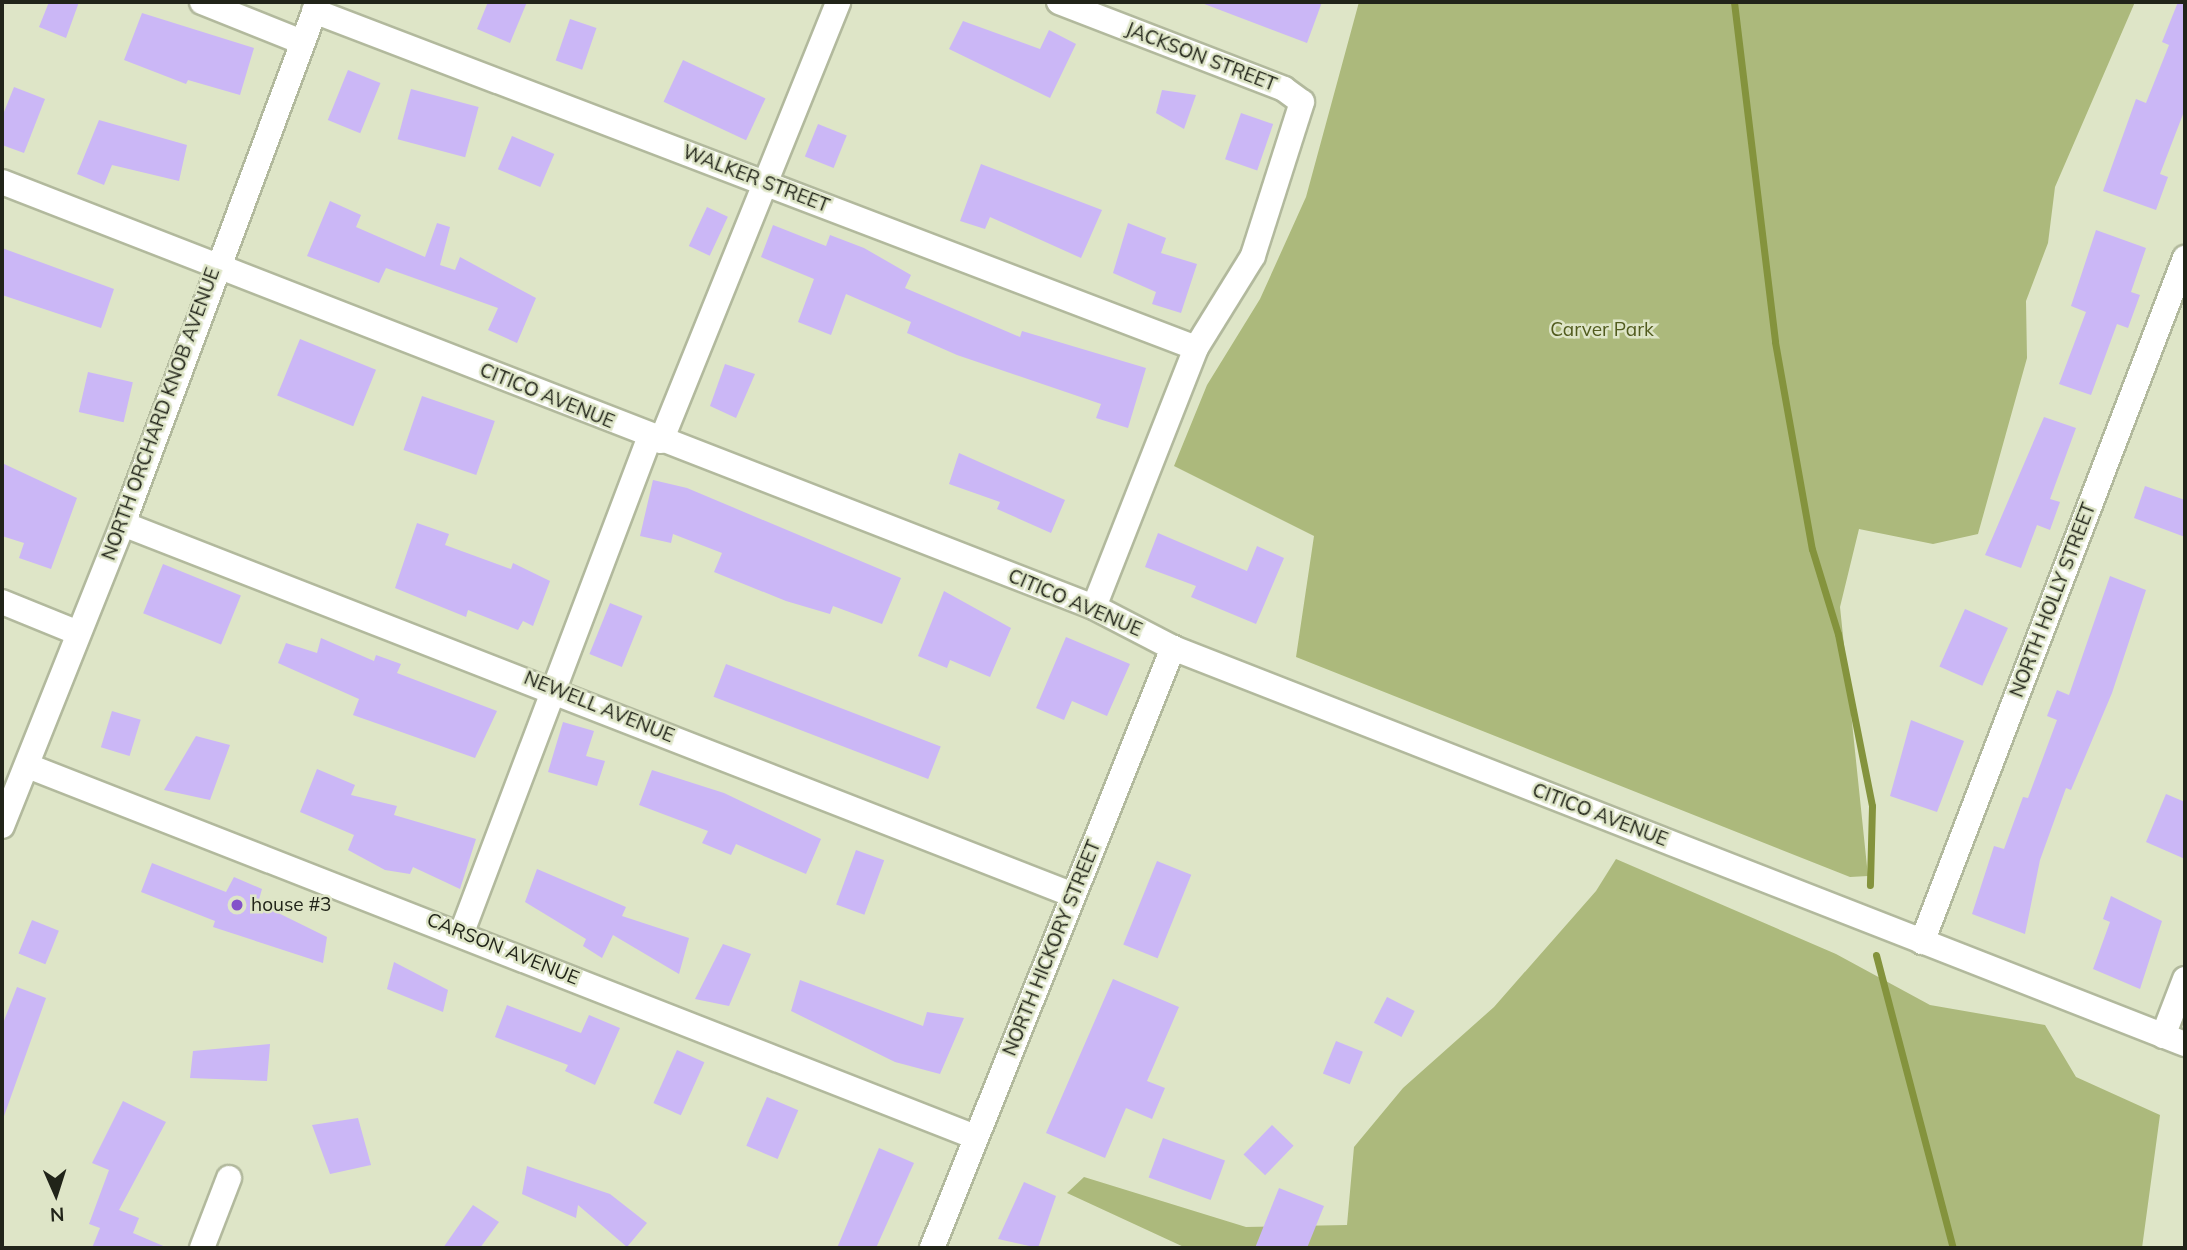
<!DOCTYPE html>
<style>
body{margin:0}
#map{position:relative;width:2187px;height:1250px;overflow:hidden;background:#dee5c7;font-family:Mulish,sans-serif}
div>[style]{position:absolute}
.green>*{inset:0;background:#acb97c}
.stream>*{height:7px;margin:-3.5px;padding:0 3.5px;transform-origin:3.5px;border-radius:3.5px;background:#84933d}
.building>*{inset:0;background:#cbb7f6;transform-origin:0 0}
.roads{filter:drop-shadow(2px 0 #b2b99d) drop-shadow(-2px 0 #b2b99d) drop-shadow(0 2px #b2b99d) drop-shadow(0 -2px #b2b99d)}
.street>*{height:24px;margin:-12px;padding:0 12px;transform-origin:12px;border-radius:12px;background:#fff}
.dots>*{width:19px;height:19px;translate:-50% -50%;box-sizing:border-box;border:4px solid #dee5c7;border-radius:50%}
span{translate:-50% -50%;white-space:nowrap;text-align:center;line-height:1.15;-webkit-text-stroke:5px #dee5c7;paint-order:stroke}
.street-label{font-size:19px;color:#212419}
.park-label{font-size:19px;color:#515b1e}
.poi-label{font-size:19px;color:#212419}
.left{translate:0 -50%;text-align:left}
.frame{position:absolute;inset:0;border:4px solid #212419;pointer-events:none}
.north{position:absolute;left:21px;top:1159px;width:70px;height:70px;-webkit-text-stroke:5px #dee5c7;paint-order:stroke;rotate:177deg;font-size:19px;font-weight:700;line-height:28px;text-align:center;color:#212419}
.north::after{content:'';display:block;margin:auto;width:24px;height:32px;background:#212419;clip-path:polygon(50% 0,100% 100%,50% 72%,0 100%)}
</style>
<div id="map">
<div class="green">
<i style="clip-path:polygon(1359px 2px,2135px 2px,2055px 187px,2048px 243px,2026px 301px,2027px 358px,1978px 534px,1933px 544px,1859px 529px,1840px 607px,1868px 876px,1850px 877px,1296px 657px,1314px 536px,1174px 466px,1207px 385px,1260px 299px,1306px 197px)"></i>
<i style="clip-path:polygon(1616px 859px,1836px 954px,1930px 1005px,2045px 1025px,2076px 1077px,2160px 1115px,2142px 1248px,1186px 1248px,1067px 1193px,1084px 1177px,1246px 1227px,1347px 1225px,1354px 1147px,1403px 1088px,1494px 1007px,1596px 891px)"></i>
</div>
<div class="stream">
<i style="left:1734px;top:2px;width:342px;rotate:83.1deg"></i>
<i style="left:1775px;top:342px;width:210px;rotate:79.9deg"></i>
<i style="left:1812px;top:549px;width:89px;rotate:73deg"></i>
<i style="left:1838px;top:634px;width:175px;rotate:78.8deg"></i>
<i style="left:1872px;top:806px;width:79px;rotate:91.5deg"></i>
<i style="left:1876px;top:955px;width:303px;rotate:75.3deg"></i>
</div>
<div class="building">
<i style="clip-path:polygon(49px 2px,79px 2px,66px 38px,39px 27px)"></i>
<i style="clip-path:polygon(488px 2px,527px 2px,510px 43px,477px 29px)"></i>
<i style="clip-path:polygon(1199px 2px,1322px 2px,1307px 43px)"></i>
<i style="clip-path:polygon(2178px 2px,2185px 2px,2185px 109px,2160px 174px,2168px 177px,2156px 210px,2103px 191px,2136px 99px,2146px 103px,2169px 45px,2162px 42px)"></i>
<i style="clip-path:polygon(142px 13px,254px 48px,240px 95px,188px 80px,186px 84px,124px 60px)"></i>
<i style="left:570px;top:19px;width:28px;height:44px;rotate:19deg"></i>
<i style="clip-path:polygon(963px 21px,1040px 49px,1049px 30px,1076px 44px,1050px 98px,949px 49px)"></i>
<i style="left:683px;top:60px;width:91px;height:46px;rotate:25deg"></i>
<i style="left:348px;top:70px;width:35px;height:54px;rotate:22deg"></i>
<i style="clip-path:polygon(14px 87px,45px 99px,24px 153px,2px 145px,2px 117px)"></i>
<i style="left:411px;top:89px;width:70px;height:52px;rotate:15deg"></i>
<i style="clip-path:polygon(1162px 90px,1196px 95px,1184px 129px,1156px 113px)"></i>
<i style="left:1241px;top:113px;width:34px;height:49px;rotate:19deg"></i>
<i style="clip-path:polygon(99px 120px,187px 145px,179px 181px,112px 165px,104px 185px,77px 174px)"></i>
<i style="left:818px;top:124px;width:31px;height:35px;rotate:22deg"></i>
<i style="left:512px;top:136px;width:46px;height:36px;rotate:23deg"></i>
<i style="clip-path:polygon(981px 164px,1102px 210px,1081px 258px,990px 217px,985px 229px,960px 221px)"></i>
<i style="clip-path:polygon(330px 201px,361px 215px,356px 227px,425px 257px,437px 223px,450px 227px,440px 265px,455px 270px,460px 257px,536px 298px,517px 343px,488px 330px,498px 308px,386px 268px,379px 283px,307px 256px)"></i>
<i style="left:707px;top:207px;width:23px;height:43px;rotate:25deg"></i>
<i style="clip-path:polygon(1128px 223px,1166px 238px,1161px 253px,1197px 264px,1181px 313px,1152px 304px,1156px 292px,1113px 273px)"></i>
<i style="clip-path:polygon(773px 225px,826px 246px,830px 235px,864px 248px,911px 275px,905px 288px,1020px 337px,1022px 331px,1146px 368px,1128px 428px,1096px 418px,1101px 404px,957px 355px,907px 333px,911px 322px,846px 294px,831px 335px,798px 322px,814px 279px,761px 257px)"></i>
<i style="clip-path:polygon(2096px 230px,2146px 248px,2131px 292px,2140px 295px,2128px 328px,2117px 324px,2091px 395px,2059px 384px,2086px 312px,2071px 306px)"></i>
<i style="clip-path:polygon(2px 248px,114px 289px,101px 328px,2px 295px)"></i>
<i style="left:300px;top:339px;width:82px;height:61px;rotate:22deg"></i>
<i style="clip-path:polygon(725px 364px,755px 374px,736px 418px,710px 406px)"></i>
<i style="left:88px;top:372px;width:46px;height:41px;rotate:13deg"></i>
<i style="left:422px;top:396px;width:77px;height:57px;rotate:19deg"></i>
<i style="clip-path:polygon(2044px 417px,2076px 428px,2050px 499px,2060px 502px,2050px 530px,2037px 525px,2021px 568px,1985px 555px)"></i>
<i style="clip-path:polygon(959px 453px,1065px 500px,1051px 533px,997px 509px,1000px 502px,949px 484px)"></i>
<i style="clip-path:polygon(2px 463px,77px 498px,51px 569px,19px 558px,24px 543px,2px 536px)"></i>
<i style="clip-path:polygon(653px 480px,687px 488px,901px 578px,882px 624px,833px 606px,830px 614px,786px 601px,714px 572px,722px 553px,673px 534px,671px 543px,640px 536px)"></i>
<i style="clip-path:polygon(2145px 486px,2185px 500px,2185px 537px,2134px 518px)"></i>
<i style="clip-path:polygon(417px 523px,449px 534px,445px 545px,511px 569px,513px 563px,550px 581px,533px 626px,523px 621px,518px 630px,468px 610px,466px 617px,395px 588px)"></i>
<i style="clip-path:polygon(1158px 533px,1247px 571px,1257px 546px,1284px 558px,1256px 624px,1191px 597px,1196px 586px,1145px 567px)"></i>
<i style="left:163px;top:564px;width:84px;height:53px;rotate:22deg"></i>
<i style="clip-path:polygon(2110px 576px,2146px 590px,2112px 693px,2071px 790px,2066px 788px,2040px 860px,2025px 934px,1972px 914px,1994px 846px,2004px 849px,2023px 797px,2028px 798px,2057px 720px,2047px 716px,2057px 690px,2069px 695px)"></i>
<i style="clip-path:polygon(944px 591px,1011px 628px,990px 677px,950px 660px,947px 668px,918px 656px)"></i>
<i style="left:610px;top:603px;width:35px;height:55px;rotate:22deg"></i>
<i style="left:1965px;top:609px;width:47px;height:63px;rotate:24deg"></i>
<i style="clip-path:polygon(1066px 637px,1130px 664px,1107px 716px,1072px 701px,1064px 720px,1036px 708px)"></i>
<i style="clip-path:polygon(321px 638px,374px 661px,376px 655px,401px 664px,397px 673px,497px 711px,475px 758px,353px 715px,359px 699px,278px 663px,286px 643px,317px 653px)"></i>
<i style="left:726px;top:664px;width:230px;height:35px;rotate:21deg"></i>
<i style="left:112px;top:711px;width:30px;height:38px;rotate:17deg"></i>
<i style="clip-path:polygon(1911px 720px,1964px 741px,1937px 812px,1890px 796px)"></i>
<i style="clip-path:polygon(563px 722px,594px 731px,586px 756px,605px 761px,597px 786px,548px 772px)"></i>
<i style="clip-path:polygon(196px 736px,230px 745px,210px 800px,164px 790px)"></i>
<i style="clip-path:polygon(317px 769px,355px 785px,351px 795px,397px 806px,394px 815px,476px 839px,460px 889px,413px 867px,410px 874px,385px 870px,348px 850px,354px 835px,300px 812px)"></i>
<i style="clip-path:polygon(652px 770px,724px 793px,821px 839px,806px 874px,736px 844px,731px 855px,702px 843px,708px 831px,639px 805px)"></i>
<i style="clip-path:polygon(2166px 794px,2185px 802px,2185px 859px,2146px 842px)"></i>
<i style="left:856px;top:850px;width:30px;height:58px;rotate:20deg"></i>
<i style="left:1157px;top:861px;width:37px;height:90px;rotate:22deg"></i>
<i style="clip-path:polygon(152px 863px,226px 892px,234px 877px,262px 889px,258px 903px,327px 937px,323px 963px,213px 927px,215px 921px,141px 892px)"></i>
<i style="clip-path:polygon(537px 869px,626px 907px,622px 916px,689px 938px,679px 974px,613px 935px,602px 958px,583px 946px,586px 939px,525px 902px)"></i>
<i style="clip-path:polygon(2111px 896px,2162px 921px,2140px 989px,2093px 969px,2110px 922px,2103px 919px)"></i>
<i style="left:32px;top:920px;width:29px;height:36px;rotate:22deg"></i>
<i style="clip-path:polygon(723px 944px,751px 954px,729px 1006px,695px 999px)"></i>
<i style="clip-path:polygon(394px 962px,448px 990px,443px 1012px,387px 989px)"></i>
<i style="clip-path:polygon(1113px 979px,1179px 1007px,1147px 1081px,1165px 1088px,1152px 1119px,1126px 1108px,1105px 1158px,1046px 1133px)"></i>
<i style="clip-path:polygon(800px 980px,923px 1026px,927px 1012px,964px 1018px,940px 1074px,895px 1062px,791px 1011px)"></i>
<i style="clip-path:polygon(17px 987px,46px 998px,3px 1119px,2px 1026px)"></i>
<i style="left:1387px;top:997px;width:31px;height:29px;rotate:27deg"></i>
<i style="clip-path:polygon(507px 1005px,581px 1033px,589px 1015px,620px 1028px,595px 1085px,565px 1071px,568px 1065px,495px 1037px)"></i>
<i style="left:1336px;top:1041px;width:29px;height:35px;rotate:22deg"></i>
<i style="clip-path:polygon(270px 1044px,267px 1081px,190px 1078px,193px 1051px)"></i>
<i style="left:677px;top:1050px;width:30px;height:58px;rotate:24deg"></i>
<i style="left:767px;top:1097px;width:34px;height:53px;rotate:23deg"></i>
<i style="clip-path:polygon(123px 1101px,166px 1122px,119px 1210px,139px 1218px,133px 1233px,168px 1248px,92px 1248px,100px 1228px,89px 1224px,109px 1170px,92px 1163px)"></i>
<i style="clip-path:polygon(358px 1118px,371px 1165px,330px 1174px,312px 1125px)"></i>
<i style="left:1272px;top:1125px;width:30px;height:41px;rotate:44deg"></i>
<i style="left:1163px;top:1138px;width:66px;height:42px;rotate:20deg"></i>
<i style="clip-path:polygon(879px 1148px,914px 1163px,876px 1248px,837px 1248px)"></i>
<i style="clip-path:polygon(527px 1166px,610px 1194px,647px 1223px,627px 1247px,578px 1205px,576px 1218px,522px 1194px)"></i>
<i style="clip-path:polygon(1024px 1182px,1056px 1196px,1038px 1248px,998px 1239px)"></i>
<i style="clip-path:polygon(1279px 1188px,1324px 1206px,1307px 1248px,1255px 1248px)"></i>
<i style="clip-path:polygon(473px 1205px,499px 1222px,480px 1248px,443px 1248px)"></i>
</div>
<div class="roads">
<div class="street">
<i style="left:202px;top:2px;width:108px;rotate:21.8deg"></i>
<i style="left:1059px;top:2px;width:241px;rotate:21.1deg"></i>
<i style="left:1284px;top:89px;width:22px;rotate:36deg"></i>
<i style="left:1302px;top:102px;width:162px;rotate:107.7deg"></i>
<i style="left:1253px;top:256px;width:108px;rotate:121.8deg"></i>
<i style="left:1196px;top:348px;width:278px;rotate:111.5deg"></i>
<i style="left:314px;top:11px;width:944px;rotate:20.91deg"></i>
<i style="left:2px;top:182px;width:1172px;rotate:21.27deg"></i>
<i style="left:1094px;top:607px;width:89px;rotate:27.4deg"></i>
<i style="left:1173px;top:648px;width:1087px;rotate:21.37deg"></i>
<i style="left:661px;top:441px;width:473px;rotate:-68deg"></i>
<i style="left:123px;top:524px;width:1020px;rotate:21.33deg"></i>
<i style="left:2px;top:602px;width:80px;rotate:22.1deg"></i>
<i style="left:28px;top:766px;width:1017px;rotate:21.39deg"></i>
<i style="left:2px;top:826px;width:325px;rotate:-68.2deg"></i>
<i style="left:123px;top:524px;width:557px;rotate:-69.52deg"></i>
<i style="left:462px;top:932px;width:530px;rotate:-69.24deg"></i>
<i style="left:1922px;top:942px;width:733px;rotate:-68.97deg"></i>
<i style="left:2163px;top:1036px;width:61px;rotate:-68.9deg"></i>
<i style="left:202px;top:1248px;width:75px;rotate:-68.9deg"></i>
<i style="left:932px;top:1248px;width:647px;rotate:-68.12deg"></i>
</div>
</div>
<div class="dots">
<i style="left:237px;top:905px;background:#8352ca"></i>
</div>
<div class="street-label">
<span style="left:1201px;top:57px;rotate:21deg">JACKSON STREET</span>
<span style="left:756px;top:179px;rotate:21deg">WALKER STREET</span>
<span style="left:547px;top:396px;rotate:22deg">CITICO AVENUE</span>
<span style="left:161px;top:414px;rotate:-70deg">NORTH ORCHARD KNOB AVENUE</span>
<span style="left:2053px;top:600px;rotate:-69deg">NORTH HOLLY STREET</span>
<span style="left:1075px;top:603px;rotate:23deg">CITICO AVENUE</span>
<span style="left:599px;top:707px;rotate:22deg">NEWELL AVENUE</span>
<span style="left:1600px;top:815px;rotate:21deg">CITICO AVENUE</span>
<span style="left:1052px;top:948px;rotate:-68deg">NORTH HICKORY STREET</span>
<span style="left:503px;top:949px;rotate:22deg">CARSON AVENUE</span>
</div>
<div class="park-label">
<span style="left:1602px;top:330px">Carver Park</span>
</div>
<div class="poi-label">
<span class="left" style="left:251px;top:905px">house #3</span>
</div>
<div class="frame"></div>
<div class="north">N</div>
</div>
